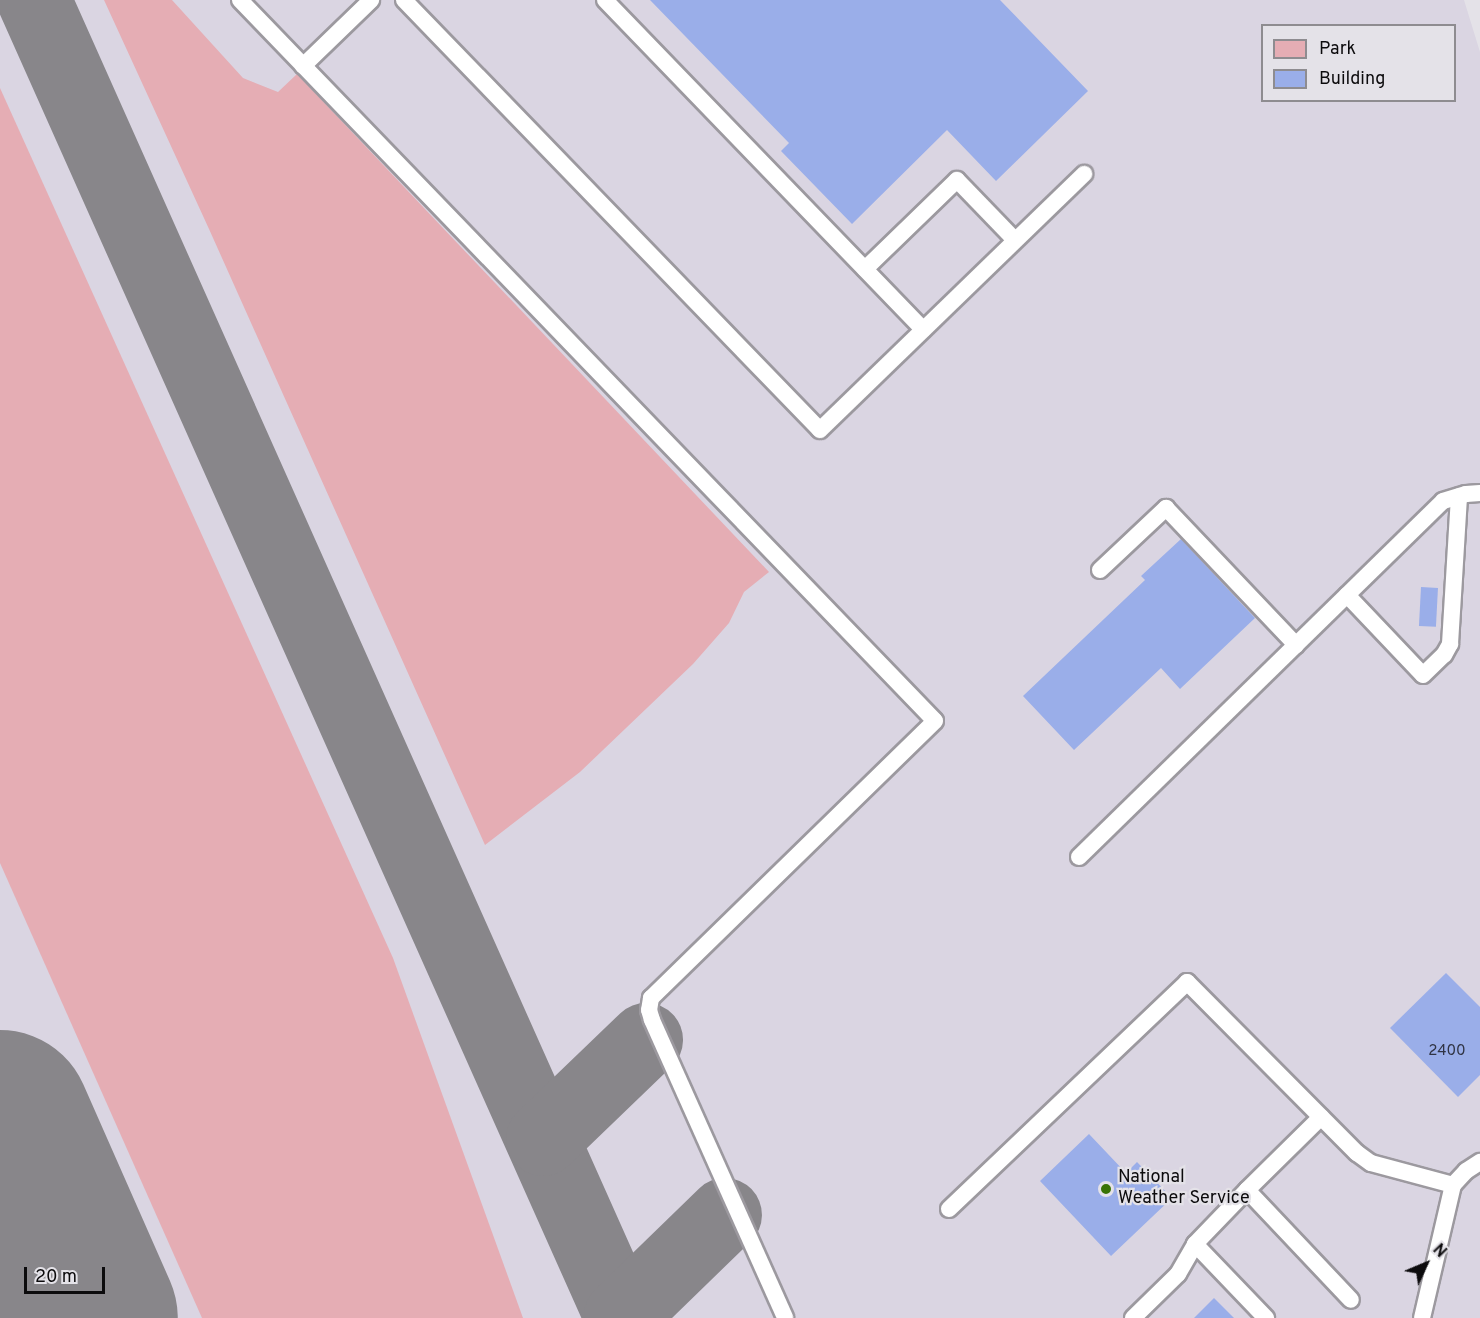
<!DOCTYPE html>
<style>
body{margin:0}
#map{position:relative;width:1480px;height:1318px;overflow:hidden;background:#e4e2e8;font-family:Overpass,sans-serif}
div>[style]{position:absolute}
.built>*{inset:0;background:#dad5e2}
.green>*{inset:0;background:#e5adb4}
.taxiway>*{height:74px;margin:-37px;padding:0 37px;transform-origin:37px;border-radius:37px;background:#88868a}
.runway>*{height:182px;margin:-91px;padding:0 91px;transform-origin:91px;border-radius:91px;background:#88868a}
.building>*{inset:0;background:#9aaee9;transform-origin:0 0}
.roads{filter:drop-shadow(2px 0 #9c999f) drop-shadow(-2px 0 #9c999f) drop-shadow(0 2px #9c999f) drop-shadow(0 -2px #9c999f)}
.lane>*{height:16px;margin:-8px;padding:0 8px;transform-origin:8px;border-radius:8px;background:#fff}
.dots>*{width:16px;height:16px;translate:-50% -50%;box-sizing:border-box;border:3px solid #e4e2e8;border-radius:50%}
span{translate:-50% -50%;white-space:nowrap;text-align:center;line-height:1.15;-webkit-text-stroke:4.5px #e4e2e8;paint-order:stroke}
.number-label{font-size:15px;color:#303444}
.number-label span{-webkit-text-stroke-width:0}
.poi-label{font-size:18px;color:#0c0b0d}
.left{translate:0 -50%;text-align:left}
.legend{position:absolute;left:1261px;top:24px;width:195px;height:78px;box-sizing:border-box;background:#e4e2e8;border:2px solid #8e8c90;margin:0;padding:8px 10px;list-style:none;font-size:18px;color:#0c0b0d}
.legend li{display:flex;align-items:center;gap:12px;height:30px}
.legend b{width:30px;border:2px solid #8e8c90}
.north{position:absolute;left:1396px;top:1234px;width:60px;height:60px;-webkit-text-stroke:4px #e4e2e8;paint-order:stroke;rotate:46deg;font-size:16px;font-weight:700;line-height:24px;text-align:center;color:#0c0b0d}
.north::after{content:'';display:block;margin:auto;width:21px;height:27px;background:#0c0b0d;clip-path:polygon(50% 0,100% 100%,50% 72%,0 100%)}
.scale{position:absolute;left:24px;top:1267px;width:81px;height:27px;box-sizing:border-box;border:3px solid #0c0b0d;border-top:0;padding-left:8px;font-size:18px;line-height:21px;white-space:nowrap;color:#0c0b0d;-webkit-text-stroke:4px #e4e2e8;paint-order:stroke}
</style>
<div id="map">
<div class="built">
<i style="clip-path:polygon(evenodd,0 0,1464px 0,1480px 52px,1480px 1318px,0 1318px,0 0,1262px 26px,1454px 26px,1454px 100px,1262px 100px,1262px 26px)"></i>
</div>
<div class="green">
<i style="clip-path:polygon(104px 0,172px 0,243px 78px,278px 92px,297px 74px,769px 572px,744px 592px,729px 623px,693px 664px,580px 772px,485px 845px,209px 229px)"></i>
<i style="clip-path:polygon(0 88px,393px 958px,523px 1318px,202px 1318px,0 863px)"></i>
</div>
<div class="taxiway">
<i style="left:34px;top:0;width:1443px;rotate:65.96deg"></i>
<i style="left:543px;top:1139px;width:143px;rotate:-43.9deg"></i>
<i style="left:621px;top:1316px;width:145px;rotate:-44.2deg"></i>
</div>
<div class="runway">
<i style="left:0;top:1121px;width:215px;rotate:66.2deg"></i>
</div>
<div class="building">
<i style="clip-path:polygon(650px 0,1000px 0,1088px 91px,996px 181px,947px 130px,852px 224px,781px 151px,789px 143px)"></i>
<i style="clip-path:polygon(1181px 539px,1255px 618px,1180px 689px,1161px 668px,1074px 750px,1023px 696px,1145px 580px,1141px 576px)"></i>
<i style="left:1421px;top:587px;width:17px;height:39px;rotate:3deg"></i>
<i style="clip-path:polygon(1446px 973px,1480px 1007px,1480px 1075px,1458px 1097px,1390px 1028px)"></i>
<i style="clip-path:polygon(1089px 1134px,1126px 1173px,1137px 1162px,1172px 1198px,1111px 1256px,1040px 1181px)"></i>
<i style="clip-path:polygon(1214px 1298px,1234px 1318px,1194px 1318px)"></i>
</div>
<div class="roads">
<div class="lane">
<i style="left:240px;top:0;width:1001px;rotate:46.05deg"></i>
<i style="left:935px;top:721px;width:397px;rotate:135.7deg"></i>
<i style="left:651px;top:998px;width:12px;rotate:99deg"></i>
<i style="left:649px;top:1010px;width:10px;rotate:73deg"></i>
<i style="left:652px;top:1020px;width:326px;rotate:65.9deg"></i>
<i style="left:404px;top:0;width:598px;rotate:45.95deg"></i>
<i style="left:820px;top:430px;width:368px;rotate:-44.1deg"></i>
<i style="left:605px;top:0;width:458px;rotate:46deg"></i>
<i style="left:303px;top:66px;width:95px;rotate:-44.1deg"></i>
<i style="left:865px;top:269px;width:128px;rotate:-44.1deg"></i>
<i style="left:957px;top:180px;width:83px;rotate:46deg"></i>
<i style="left:1100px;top:570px;width:91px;rotate:-43.2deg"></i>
<i style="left:1166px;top:508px;width:189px;rotate:46.5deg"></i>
<i style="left:1347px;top:595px;width:110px;rotate:46.5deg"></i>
<i style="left:1423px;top:675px;width:29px;rotate:-44deg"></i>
<i style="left:1444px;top:655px;width:13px;rotate:-61deg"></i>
<i style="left:1450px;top:644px;width:148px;rotate:-86.5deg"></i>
<i style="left:1079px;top:857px;width:509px;rotate:-44.36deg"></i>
<i style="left:1443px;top:501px;width:24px;rotate:-17deg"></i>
<i style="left:1466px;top:494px;width:14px;rotate:-4deg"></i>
<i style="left:1247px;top:1190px;width:151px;rotate:46.6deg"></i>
<i style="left:949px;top:1209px;width:329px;rotate:-43.6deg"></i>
<i style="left:1187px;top:982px;width:241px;rotate:45.2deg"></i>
<i style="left:1357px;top:1153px;width:17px;rotate:36deg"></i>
<i style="left:1371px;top:1163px;width:85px;rotate:15deg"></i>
<i style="left:1195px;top:1244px;width:103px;rotate:46.2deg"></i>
<i style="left:1133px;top:1318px;width:63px;rotate:-44.4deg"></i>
<i style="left:1178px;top:1274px;width:34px;rotate:-60deg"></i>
<i style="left:1195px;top:1244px;width:75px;rotate:-46.1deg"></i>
<i style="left:1247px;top:1190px;width:104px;rotate:-44.6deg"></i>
<i style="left:1422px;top:1318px;width:137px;rotate:-76.9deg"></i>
<i style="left:1453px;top:1185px;width:19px;rotate:-47deg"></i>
<i style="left:1466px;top:1171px;width:17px;rotate:-33deg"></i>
</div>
</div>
<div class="dots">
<i style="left:1106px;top:1189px;background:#397304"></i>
</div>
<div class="number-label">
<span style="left:1447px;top:1052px">2400</span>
</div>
<div class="poi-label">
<span class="left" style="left:1118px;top:1189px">National<br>Weather Service</span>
</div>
<ul class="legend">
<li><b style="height:16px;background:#e5adb4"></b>Park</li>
<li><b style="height:16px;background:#9aaee9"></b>Building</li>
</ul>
<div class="north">N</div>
<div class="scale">20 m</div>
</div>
